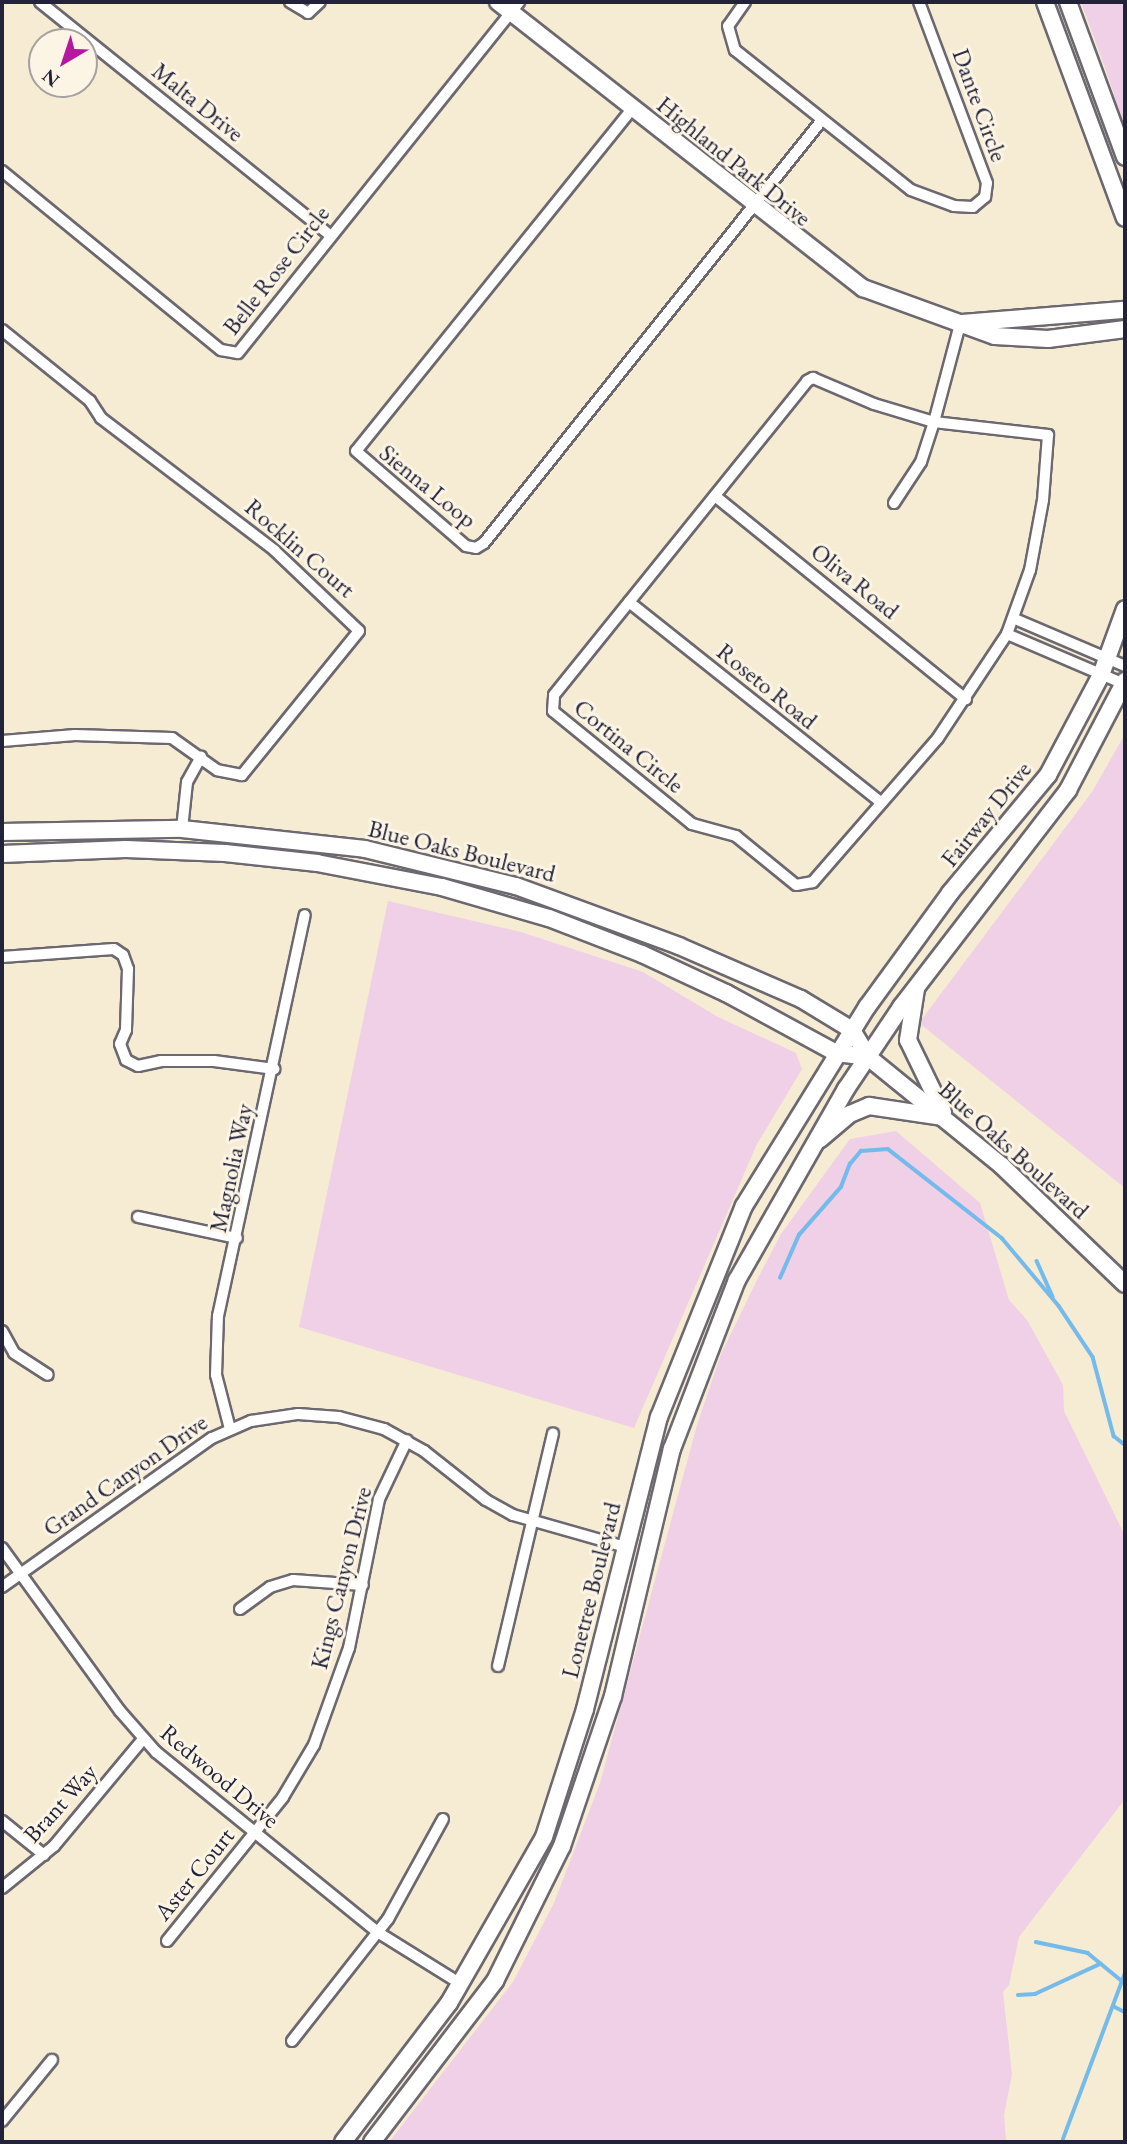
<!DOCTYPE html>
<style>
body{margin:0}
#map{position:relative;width:1127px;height:2144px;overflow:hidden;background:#f6ebd3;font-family:"EB Garamond",serif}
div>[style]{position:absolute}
.built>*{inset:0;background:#efd0e6}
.stream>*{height:3.5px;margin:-1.75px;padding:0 1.75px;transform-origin:1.75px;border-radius:1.75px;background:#74bbec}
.roads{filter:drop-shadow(2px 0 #6c6870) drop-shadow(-2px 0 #6c6870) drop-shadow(0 2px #6c6870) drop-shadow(0 -2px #6c6870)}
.street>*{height:10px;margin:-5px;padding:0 5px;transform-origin:5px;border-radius:5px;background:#fff}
.secondary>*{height:16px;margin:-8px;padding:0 8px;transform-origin:8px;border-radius:8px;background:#fff}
span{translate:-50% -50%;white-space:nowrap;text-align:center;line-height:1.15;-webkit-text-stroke:6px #fcf5e5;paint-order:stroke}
.street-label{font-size:24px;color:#22223b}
.frame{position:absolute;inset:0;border:4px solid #22223b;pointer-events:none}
.north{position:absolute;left:28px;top:28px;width:70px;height:70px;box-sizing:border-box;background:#fcf5e5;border:2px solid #a5a1a1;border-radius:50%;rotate:219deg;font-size:19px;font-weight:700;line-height:28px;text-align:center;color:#22223b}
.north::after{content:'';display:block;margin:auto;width:24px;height:32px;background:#b5179e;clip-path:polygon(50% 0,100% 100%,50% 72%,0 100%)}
</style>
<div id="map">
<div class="built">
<i style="clip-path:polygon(1081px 2px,1125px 2px,1125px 131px,1109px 79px)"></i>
<i style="clip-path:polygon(1125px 734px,1125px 1188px,919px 1023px,1092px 792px)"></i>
<i style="clip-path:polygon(388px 901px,521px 932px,643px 972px,718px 1017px,796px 1053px,802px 1069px,757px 1144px,634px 1428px,299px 1327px)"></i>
<i style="clip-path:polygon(896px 1131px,980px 1203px,1009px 1300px,1027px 1320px,1063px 1385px,1064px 1411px,1125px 1536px,1125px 1799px,1019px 1937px,1009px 1985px,1003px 1992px,1012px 2074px,1004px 2115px,1006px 2142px,389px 2142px,513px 1982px,554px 1903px,600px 1783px,697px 1425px,721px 1354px,759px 1276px,781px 1234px,850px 1139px)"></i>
</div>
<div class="stream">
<i style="left:1037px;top:1261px;width:39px;rotate:66deg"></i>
<i style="left:780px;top:1278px;width:47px;rotate:-66.2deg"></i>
<i style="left:799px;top:1235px;width:64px;rotate:-48.8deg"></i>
<i style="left:841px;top:1187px;width:25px;rotate:-69deg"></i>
<i style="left:850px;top:1164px;width:17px;rotate:-50deg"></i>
<i style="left:861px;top:1151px;width:27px;rotate:-4deg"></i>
<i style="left:888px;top:1149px;width:145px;rotate:38deg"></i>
<i style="left:1002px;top:1238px;width:89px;rotate:50deg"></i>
<i style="left:1059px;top:1306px;width:61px;rotate:56.3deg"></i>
<i style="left:1093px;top:1357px;width:82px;rotate:75.1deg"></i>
<i style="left:1114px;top:1436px;width:14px;rotate:39deg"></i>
<i style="left:1036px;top:1942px;width:53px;rotate:11.9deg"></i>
<i style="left:1088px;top:1953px;width:44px;rotate:39.5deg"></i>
<i style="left:1018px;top:1995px;width:17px;rotate:-3deg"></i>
<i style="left:1035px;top:1994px;width:72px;rotate:-24.8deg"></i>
<i style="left:1115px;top:2007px;width:11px;rotate:27deg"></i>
<i style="left:1063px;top:2139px;width:177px;rotate:-69.5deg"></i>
</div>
<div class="roads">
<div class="street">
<i style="left:40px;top:2px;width:372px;rotate:38.8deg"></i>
<i style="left:290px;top:2px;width:21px;rotate:31deg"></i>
<i style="left:308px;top:13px;width:16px;rotate:-43deg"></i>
<i style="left:745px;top:2px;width:29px;rotate:125deg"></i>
<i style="left:728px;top:26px;width:25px;rotate:74deg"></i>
<i style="left:735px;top:50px;width:225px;rotate:38.5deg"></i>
<i style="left:911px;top:190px;width:46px;rotate:20.4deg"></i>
<i style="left:954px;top:206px;width:19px;rotate:3deg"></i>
<i style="left:973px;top:207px;width:16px;rotate:-40deg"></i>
<i style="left:985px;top:197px;width:14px;rotate:-82deg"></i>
<i style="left:987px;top:183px;width:193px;rotate:-110.6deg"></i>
<i style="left:632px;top:109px;width:439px;rotate:128.9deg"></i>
<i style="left:356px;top:451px;width:145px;rotate:40.8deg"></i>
<i style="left:466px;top:546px;width:10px;rotate:11deg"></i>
<i style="left:476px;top:548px;width:9px;rotate:-32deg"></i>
<i style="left:484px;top:543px;width:541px;rotate:-51.37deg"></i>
<i style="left:2px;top:171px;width:283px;rotate:39.3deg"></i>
<i style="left:221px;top:350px;width:17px;rotate:10deg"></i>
<i style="left:238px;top:353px;width:450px;rotate:-51.3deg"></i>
<i style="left:2px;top:330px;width:113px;rotate:38.9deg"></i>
<i style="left:90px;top:401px;width:20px;rotate:57deg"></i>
<i style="left:101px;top:418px;width:218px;rotate:37.3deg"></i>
<i style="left:274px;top:550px;width:117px;rotate:43.6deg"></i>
<i style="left:359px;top:631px;width:186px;rotate:129.1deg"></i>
<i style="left:242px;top:775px;width:25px;rotate:-169deg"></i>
<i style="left:217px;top:770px;width:55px;rotate:-144.6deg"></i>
<i style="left:172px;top:738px;width:97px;rotate:-178.2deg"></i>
<i style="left:75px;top:735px;width:73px;rotate:175.3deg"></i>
<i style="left:715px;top:496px;width:323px;rotate:39deg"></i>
<i style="left:894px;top:503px;width:49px;rotate:-56.6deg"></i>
<i style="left:921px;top:462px;width:42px;rotate:-72deg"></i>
<i style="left:934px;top:422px;width:115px;rotate:6.5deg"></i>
<i style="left:1048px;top:435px;width:65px;rotate:94.4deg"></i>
<i style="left:1043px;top:500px;width:71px;rotate:100.5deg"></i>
<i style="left:1030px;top:570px;width:68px;rotate:109.8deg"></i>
<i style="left:1007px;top:634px;width:125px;rotate:123.6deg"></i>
<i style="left:938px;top:738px;width:191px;rotate:131deg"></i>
<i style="left:813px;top:882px;width:17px;rotate:170deg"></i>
<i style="left:796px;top:885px;width:77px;rotate:-140.8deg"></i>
<i style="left:736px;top:836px;width:46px;rotate:-164.7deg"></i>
<i style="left:692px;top:824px;width:179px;rotate:-140.9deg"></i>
<i style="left:553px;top:711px;width:16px;rotate:-86deg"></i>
<i style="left:554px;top:695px;width:403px;rotate:-51.1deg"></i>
<i style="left:807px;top:381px;width:7px;rotate:-27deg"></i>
<i style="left:813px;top:378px;width:66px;rotate:23.1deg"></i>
<i style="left:874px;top:404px;width:63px;rotate:16.7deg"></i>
<i style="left:934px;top:422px;width:101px;rotate:-75.1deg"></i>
<i style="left:629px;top:602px;width:320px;rotate:38.5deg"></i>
<i style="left:1015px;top:619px;width:120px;rotate:23.1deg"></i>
<i style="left:1007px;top:634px;width:127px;rotate:23.1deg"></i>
<i style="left:182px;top:829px;width:47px;rotate:-83.9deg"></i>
<i style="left:187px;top:782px;width:29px;rotate:-61deg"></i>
<i style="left:2px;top:957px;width:112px;rotate:-4.1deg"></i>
<i style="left:114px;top:949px;width:11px;rotate:34deg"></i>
<i style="left:123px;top:955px;width:15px;rotate:70deg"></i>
<i style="left:128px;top:969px;width:61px;rotate:91.9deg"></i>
<i style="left:126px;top:1030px;width:15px;rotate:113deg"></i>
<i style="left:120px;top:1044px;width:17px;rotate:69deg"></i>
<i style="left:126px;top:1060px;width:13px;rotate:27deg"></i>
<i style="left:138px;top:1066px;width:24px;rotate:-12deg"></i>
<i style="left:161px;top:1061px;width:53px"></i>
<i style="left:214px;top:1061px;width:61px;rotate:7.6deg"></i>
<i style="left:138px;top:1217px;width:101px;rotate:12deg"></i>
<i style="left:2px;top:1331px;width:25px;rotate:61deg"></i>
<i style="left:14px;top:1353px;width:40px;rotate:32.9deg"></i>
<i style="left:230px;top:1429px;width:56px;rotate:-104.5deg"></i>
<i style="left:216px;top:1375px;width:59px;rotate:-88.1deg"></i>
<i style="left:218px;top:1316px;width:410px;rotate:-77.8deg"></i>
<i style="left:2px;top:1548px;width:201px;rotate:54.1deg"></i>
<i style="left:120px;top:1711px;width:55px;rotate:48.7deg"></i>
<i style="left:156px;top:1752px;width:287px;rotate:39.1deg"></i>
<i style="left:379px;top:1933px;width:97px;rotate:31.9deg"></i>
<i style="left:2px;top:1587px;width:257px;rotate:-35.4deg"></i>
<i style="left:212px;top:1438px;width:43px;rotate:-23.6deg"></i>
<i style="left:251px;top:1421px;width:48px;rotate:-8.5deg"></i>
<i style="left:298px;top:1414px;width:41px;rotate:4.2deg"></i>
<i style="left:339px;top:1417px;width:47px;rotate:14.9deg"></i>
<i style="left:384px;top:1429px;width:46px;rotate:28.8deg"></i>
<i style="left:424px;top:1451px;width:79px;rotate:38.3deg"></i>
<i style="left:486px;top:1500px;width:31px;rotate:29deg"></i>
<i style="left:513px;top:1515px;width:116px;rotate:15.9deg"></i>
<i style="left:240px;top:1609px;width:37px;rotate:-36deg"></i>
<i style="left:270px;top:1587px;width:24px;rotate:-17deg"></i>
<i style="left:293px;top:1580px;width:70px;rotate:4.1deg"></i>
<i style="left:498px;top:1666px;width:239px;rotate:-76.7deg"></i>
<i style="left:2px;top:1821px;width:54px;rotate:39deg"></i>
<i style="left:2px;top:1888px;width:67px;rotate:-38.9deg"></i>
<i style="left:54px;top:1846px;width:139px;rotate:-50.2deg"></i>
<i style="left:167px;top:1941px;width:185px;rotate:-51.1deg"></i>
<i style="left:283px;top:1797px;width:61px;rotate:-59.2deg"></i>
<i style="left:314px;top:1745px;width:103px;rotate:-70.2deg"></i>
<i style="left:349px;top:1648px;width:152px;rotate:-78.6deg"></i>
<i style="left:379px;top:1499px;width:65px;rotate:-64.6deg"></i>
<i style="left:292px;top:2041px;width:155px;rotate:-51.8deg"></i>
<i style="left:388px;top:1919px;width:114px;rotate:-61.2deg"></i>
<i style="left:2px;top:2121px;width:79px;rotate:-50.7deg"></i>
</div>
<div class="secondary">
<i style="left:498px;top:2px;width:464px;rotate:38.1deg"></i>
<i style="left:863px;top:288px;width:140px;rotate:20deg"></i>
<i style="left:995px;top:336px;width:53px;rotate:3.2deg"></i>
<i style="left:1048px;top:339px;width:78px;rotate:-7.4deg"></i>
<i style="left:1045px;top:2px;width:230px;rotate:69.7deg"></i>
<i style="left:1068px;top:2px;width:165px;rotate:69.8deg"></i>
<i style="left:962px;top:323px;width:164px;rotate:-4.6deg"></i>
<i style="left:2px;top:832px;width:180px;rotate:-1deg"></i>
<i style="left:182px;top:829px;width:184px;rotate:6.2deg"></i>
<i style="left:365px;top:849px;width:155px;rotate:13.8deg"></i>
<i style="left:516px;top:886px;width:174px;rotate:20.2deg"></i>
<i style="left:679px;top:946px;width:133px;rotate:23.5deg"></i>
<i style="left:801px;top:999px;width:60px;rotate:31.3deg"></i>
<i style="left:852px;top:1030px;width:31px;rotate:59deg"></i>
<i style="left:868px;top:1057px;width:173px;rotate:39.1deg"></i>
<i style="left:1002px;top:1166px;width:170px;rotate:43.8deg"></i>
<i style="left:2px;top:854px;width:124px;rotate:-2.3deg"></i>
<i style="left:126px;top:849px;width:99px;rotate:2.3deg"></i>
<i style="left:225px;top:853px;width:93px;rotate:6.2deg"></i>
<i style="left:317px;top:863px;width:127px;rotate:10.9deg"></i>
<i style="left:442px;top:887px;width:111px;rotate:16.2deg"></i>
<i style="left:549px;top:918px;width:100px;rotate:21.2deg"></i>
<i style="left:642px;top:954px;width:93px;rotate:24.9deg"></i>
<i style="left:726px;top:993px;width:125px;rotate:28.6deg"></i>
<i style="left:836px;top:1053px;width:32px;rotate:7deg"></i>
<i style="left:916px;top:989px;width:52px;rotate:98.9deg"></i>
<i style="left:908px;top:1040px;width:80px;rotate:64.1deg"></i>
<i style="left:820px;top:1139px;width:39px;rotate:-40deg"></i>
<i style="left:850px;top:1114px;width:21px;rotate:-23deg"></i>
<i style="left:869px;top:1106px;width:75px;rotate:8.5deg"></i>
<i style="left:343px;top:2142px;width:175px;rotate:-52.7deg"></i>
<i style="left:449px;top:2003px;width:191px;rotate:-60.2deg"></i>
<i style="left:544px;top:1837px;width:134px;rotate:-72.2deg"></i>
<i style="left:585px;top:1709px;width:301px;rotate:-75.8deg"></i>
<i style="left:659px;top:1417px;width:227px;rotate:-68.1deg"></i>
<i style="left:744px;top:1206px;width:234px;rotate:-58.3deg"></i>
<i style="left:867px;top:1007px;width:141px;rotate:-53.9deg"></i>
<i style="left:950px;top:893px;width:153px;rotate:-50.3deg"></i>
<i style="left:1048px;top:775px;width:113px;rotate:-62.1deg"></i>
<i style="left:1101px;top:675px;width:70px;rotate:-70deg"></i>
<i style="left:372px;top:2142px;width:203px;rotate:-52.6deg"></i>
<i style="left:495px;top:1981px;width:151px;rotate:-63.6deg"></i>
<i style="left:562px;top:1846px;width:158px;rotate:-71.2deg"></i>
<i style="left:613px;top:1696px;width:254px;rotate:-76.6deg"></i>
<i style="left:672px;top:1449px;width:181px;rotate:-69deg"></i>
<i style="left:737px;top:1280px;width:220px;rotate:-60.3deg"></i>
<i style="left:846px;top:1089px;width:99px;rotate:-56.1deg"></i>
<i style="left:901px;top:1007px;width:274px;rotate:-52.4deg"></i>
<i style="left:1068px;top:790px;width:123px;rotate:-62.4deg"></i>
</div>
</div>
<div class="street-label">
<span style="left:198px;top:102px;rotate:39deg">Malta Drive</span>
<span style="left:980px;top:105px;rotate:70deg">Dante Circle</span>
<span style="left:734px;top:161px;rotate:39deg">Highland Park Drive</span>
<span style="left:276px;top:270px;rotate:-52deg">Belle Rose Circle</span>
<span style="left:428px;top:486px;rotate:39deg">Sienna Loop</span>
<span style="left:300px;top:548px;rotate:41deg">Rocklin Court</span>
<span style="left:855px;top:581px;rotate:39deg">Oliva Road</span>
<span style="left:767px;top:686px;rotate:39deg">Roseto Road</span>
<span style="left:629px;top:746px;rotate:39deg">Cortina Circle</span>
<span style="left:986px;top:814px;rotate:-51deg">Fairway Drive</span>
<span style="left:462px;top:851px;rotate:14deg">Blue Oaks Boulevard</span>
<span style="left:1014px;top:1150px;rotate:42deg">Blue Oaks Boulevard</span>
<span style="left:231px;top:1168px;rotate:-78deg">Magnolia Way</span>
<span style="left:125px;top:1475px;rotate:-35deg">Grand Canyon Drive</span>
<span style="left:341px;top:1578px;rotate:-76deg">Kings Canyon Drive</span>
<span style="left:591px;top:1590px;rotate:-76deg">Lonetree Boulevard</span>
<span style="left:220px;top:1776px;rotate:40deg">Redwood Drive</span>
<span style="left:60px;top:1803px;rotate:-48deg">Brant Way</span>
<span style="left:194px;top:1874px;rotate:-51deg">Aster Court</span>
</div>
<div class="frame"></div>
<div class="north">N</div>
</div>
